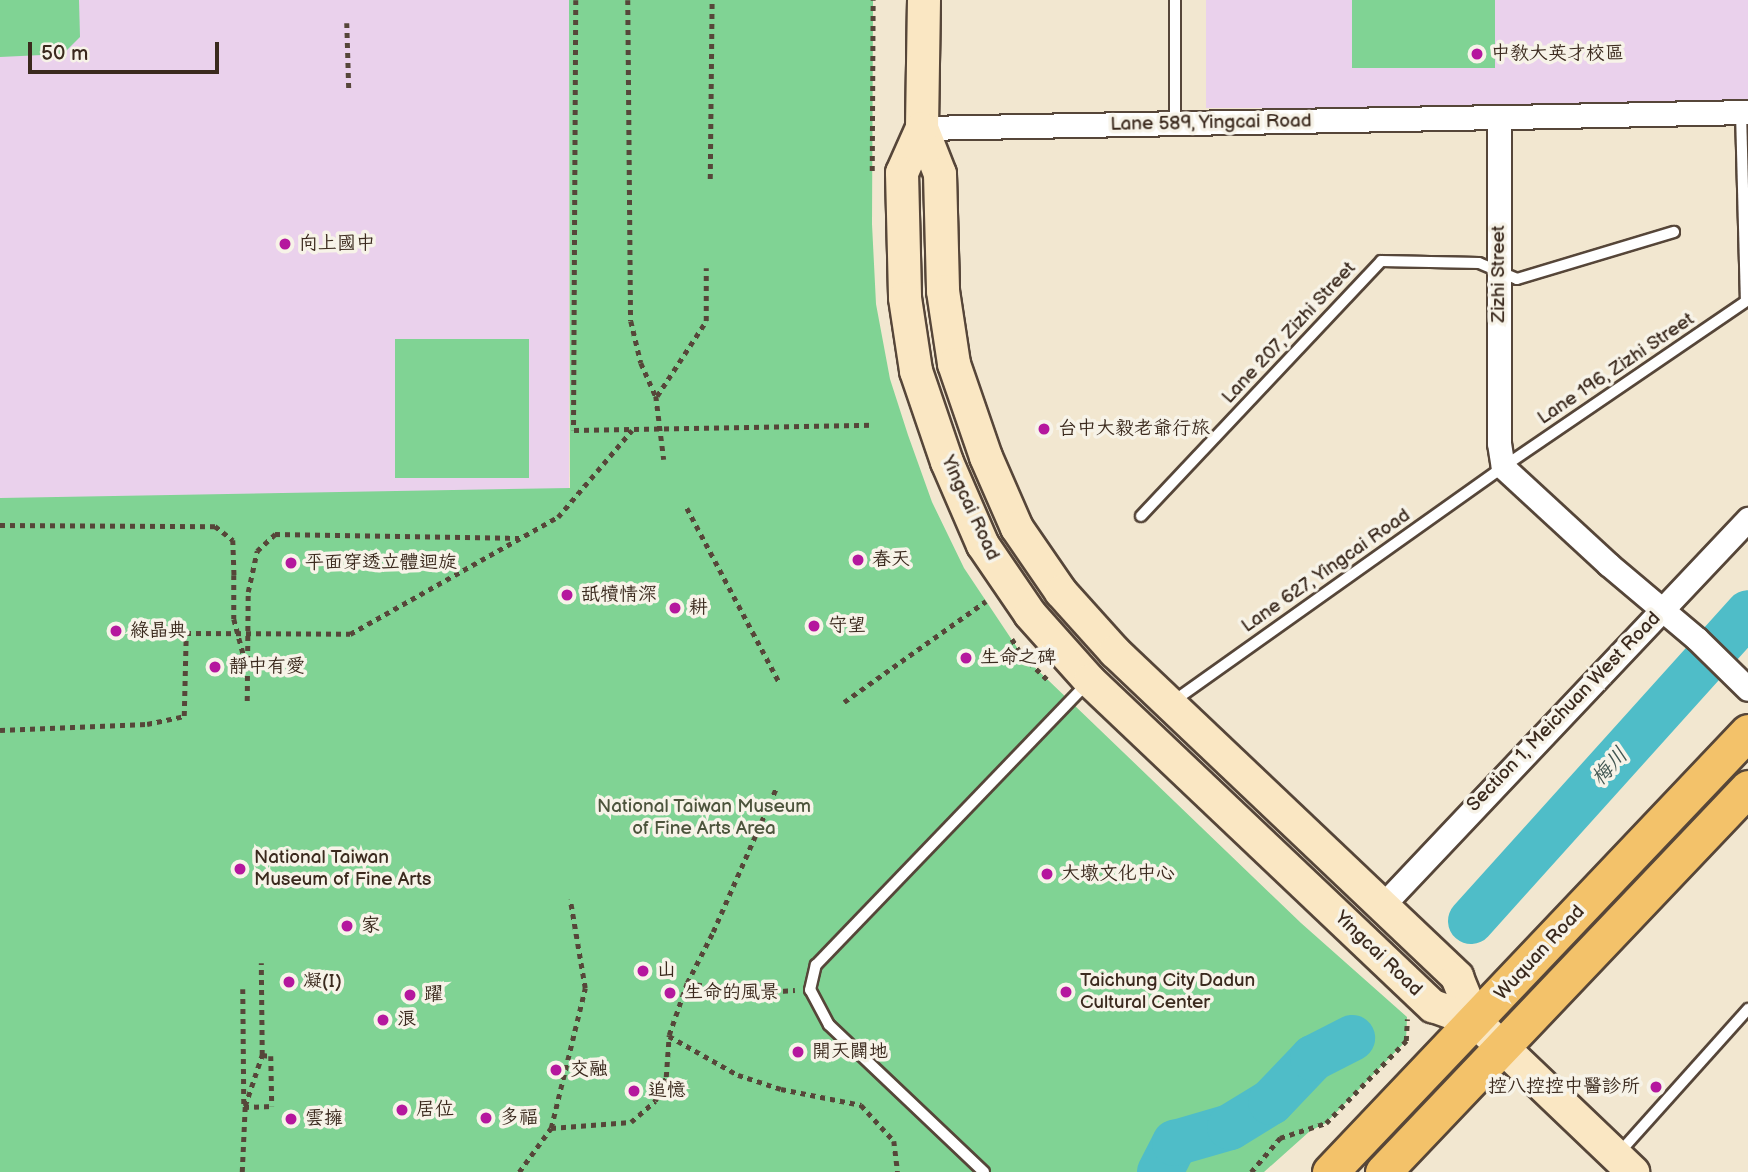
<!DOCTYPE html>
<meta charset="utf-8">
<style>
body{margin:0}
#map{position:relative;width:1748px;height:1172px;overflow:hidden;background:#f2e7d0;font-family:"Balsamiq Sans","LXGW WenKai TC",sans-serif}
div>[style]{position:absolute}
.built>*{inset:0;background:#ead1ec;transform-origin:0 0}
.green>*{inset:0;background:#80d394;transform-origin:0 0}
.river>*{height:46px;margin:-23px;padding:0 23px;transform-origin:23px;border-radius:23px;background:#4fbdc8}
.path>*{height:4.5px;margin-top:-2.25px;transform-origin:0;background:repeating-linear-gradient(90deg,#564639 0 5px,transparent 0 10px)}
.roads{filter:drop-shadow(2px 0 #564639) drop-shadow(-2px 0 #564639) drop-shadow(0 2px #564639) drop-shadow(0 -2px #564639)}
.service>*{height:10px;margin:-5px;padding:0 5px;transform-origin:5px;border-radius:5px;background:#fff}
.minor>*{height:23px;margin:-11.5px;padding:0 11.5px;transform-origin:11.5px;border-radius:11.5px;background:#fff}
.secondary>*{height:32px;margin:-16px;padding:0 16px;transform-origin:16px;border-radius:16px;background:#fae7c3}
.primary>*{height:35px;margin:-17.5px;padding:0 17.5px;transform-origin:17.5px;border-radius:17.5px;background:#f3c26a}
.path-bridge>*{height:4.5px;margin-top:-2.25px;transform-origin:0;background:repeating-linear-gradient(90deg,#564639 0 5px,transparent 0 10px)}
.dots>*{width:19px;height:19px;translate:-50% -50%;box-sizing:border-box;border:4px solid #f7f3e8;border-radius:50%}
span{translate:-50% -50%;white-space:nowrap;text-align:center;line-height:1.15;-webkit-text-stroke:7px #f7f3e8;paint-order:stroke}
.poi-label{font-size:19px;color:#3b2a1e}
.left{translate:0 -50%;text-align:left}
.right{translate:-100% -50%;text-align:right}
.street-label{font-size:19px;color:#3b2a1e}
.park-label{font-size:19px;color:#4c543c}
.water-label{font-size:21px;color:#415651;font-style:italic}
.scale{position:absolute;left:28px;top:42px;width:191px;height:32px;box-sizing:border-box;border:4px solid #3b2a1e;border-top:0;padding-left:9px;font-size:21px;line-height:24px;white-space:nowrap;color:#3b2a1e;-webkit-text-stroke:5px #f7f3e8;paint-order:stroke}
</style>
<div id="map">
<div class="built">
<i style="left:0;top:0;width:569px;height:498px"></i>
<i style="left:1206px;top:0;width:542px;height:108px"></i>
</div>
<div class="green">
<i style="clip-path:polygon(0 0,79px 0,80px 37px,63px 54px,0 57px)"></i>
<i style="clip-path:polygon(569px 0,873px 0,872px 224px,876px 304px,890px 379px,908px 435px,932px 502px,964px 568px,1022px 655px,1301px 923px,1407px 1017px,1406px 1041px,1326px 1123px,1310px 1131px,1264px 1172px,0 1172px,0 498px,570px 488px)"></i>
<i style="left:1352px;top:0;width:143px;height:68px"></i>
<i style="left:395px;top:339px;width:134px;height:139px"></i>
</div>
<div class="river">
<i style="left:1471px;top:921px;width:414px;rotate:-48deg"></i>
<i style="left:1160px;top:1172px;width:33px;rotate:-63deg"></i>
<i style="left:1175px;top:1143px;width:57px;rotate:-16.2deg"></i>
<i style="left:1230px;top:1127px;width:48px;rotate:-31.4deg"></i>
<i style="left:1271px;top:1102px;width:61px;rotate:-46.3deg"></i>
<i style="left:1313px;top:1058px;width:44px;rotate:-27.1deg"></i>
</div>
<div class="path">
<i style="left:576px;top:0;width:430px;rotate:90.3deg"></i>
<i style="left:574px;top:430px;width:299px;rotate:-1deg"></i>
<i style="left:628px;top:0;width:321px;rotate:89.5deg"></i>
<i style="left:631px;top:321px;width:43px;rotate:76.6deg"></i>
<i style="left:641px;top:363px;width:36px;rotate:66deg"></i>
<i style="left:656px;top:396px;width:64px;rotate:82.9deg"></i>
<i style="left:347px;top:23px;width:66px;rotate:88.3deg"></i>
<i style="left:872px;top:171px;width:171px;rotate:-89.7deg"></i>
<i style="left:710px;top:179px;width:179px;rotate:-89.4deg"></i>
<i style="left:657px;top:396px;width:90px;rotate:-56.8deg"></i>
<i style="left:706px;top:321px;width:53px;rotate:-90deg"></i>
<i style="left:687px;top:508px;width:199px;rotate:62.1deg"></i>
<i style="left:0;top:525px;width:215px;rotate:0.3deg"></i>
<i style="left:215px;top:526px;width:23px;rotate:38deg"></i>
<i style="left:233px;top:540px;width:35px;rotate:88deg"></i>
<i style="left:1012px;top:639px;width:19px;rotate:58deg"></i>
<i style="left:1022px;top:655px;width:35px;rotate:44deg"></i>
<i style="left:844px;top:702px;width:174px;rotate:-35.4deg"></i>
<i style="left:0;top:730px;width:147px;rotate:-2.3deg"></i>
<i style="left:147px;top:724px;width:38px;rotate:-12deg"></i>
<i style="left:184px;top:716px;width:83px;rotate:-88.6deg"></i>
<i style="left:186px;top:633px;width:164px;rotate:0.3deg"></i>
<i style="left:350px;top:634px;width:239px;rotate:-29.4deg"></i>
<i style="left:558px;top:517px;width:114px;rotate:-49.6deg"></i>
<i style="left:687px;top:983px;width:57px;rotate:-63deg"></i>
<i style="left:713px;top:932px;width:159px;rotate:-66.3deg"></i>
<i style="left:669px;top:1036px;width:79px;rotate:29.5deg"></i>
<i style="left:738px;top:1075px;width:45px;rotate:18deg"></i>
<i style="left:781px;top:1089px;width:82px;rotate:11.3deg"></i>
<i style="left:861px;top:1105px;width:49px;rotate:47.5deg"></i>
<i style="left:894px;top:1141px;width:31px;rotate:83deg"></i>
<i style="left:262px;top:1055px;width:9px;rotate:6deg"></i>
<i style="left:271px;top:1056px;width:50px;rotate:88.9deg"></i>
<i style="left:551px;top:1128px;width:80px;rotate:-4.3deg"></i>
<i style="left:631px;top:1122px;width:32px;rotate:-41deg"></i>
<i style="left:655px;top:1101px;width:26px;rotate:-65deg"></i>
<i style="left:666px;top:1077px;width:42px;rotate:-85.9deg"></i>
<i style="left:669px;top:1035px;width:55px;rotate:-70.9deg"></i>
<i style="left:687px;top:983px;width:67px;rotate:8.6deg"></i>
<i style="left:753px;top:993px;width:42px;rotate:-4.1deg"></i>
<i style="left:242px;top:1172px;width:66px;rotate:-87.4deg"></i>
<i style="left:245px;top:1106px;width:54px;rotate:-71.6deg"></i>
<i style="left:262px;top:1055px;width:92px;rotate:-90.6deg"></i>
<i style="left:519px;top:1172px;width:54px;rotate:-54deg"></i>
<i style="left:551px;top:1128px;width:144px;rotate:-76.3deg"></i>
<i style="left:585px;top:988px;width:90px;rotate:-99.6deg"></i>
<i style="left:1251px;top:1172px;width:45px;rotate:-49.5deg"></i>
<i style="left:1280px;top:1138px;width:48px;rotate:-18.1deg"></i>
<i style="left:1326px;top:1123px;width:115px;rotate:-45.7deg"></i>
<i style="left:1406px;top:1041px;width:22px;rotate:-87deg"></i>
</div>
<div class="roads">
<div class="service">
<i style="left:1175px;top:0;width:124px;rotate:90deg"></i>
<i style="left:1741px;top:112px;width:189px;rotate:88.5deg"></i>
<i style="left:1141px;top:516px;width:350px;rotate:-46.7deg"></i>
<i style="left:1381px;top:261px;width:98px;rotate:1.2deg"></i>
<i style="left:1479px;top:263px;width:41px;rotate:22.8deg"></i>
<i style="left:1517px;top:279px;width:164px;rotate:-16.7deg"></i>
<i style="left:1171px;top:703px;width:407px;rotate:-35.4deg"></i>
<i style="left:1503px;top:467px;width:297px;rotate:-34.3deg"></i>
<i style="left:1618px;top:1154px;width:195px;rotate:-48.1deg"></i>
<i style="left:984px;top:1172px;width:214px;rotate:-136.5deg"></i>
<i style="left:829px;top:1025px;width:40px;rotate:-118deg"></i>
<i style="left:810px;top:990px;width:26px;rotate:-77deg"></i>
<i style="left:816px;top:965px;width:394px;rotate:-46.1deg"></i>
</div>
<div class="minor">
<i style="left:1748px;top:112px;width:249px;rotate:178.8deg"></i>
<i style="left:1499px;top:117px;width:326px;rotate:90deg"></i>
<i style="left:1499px;top:443px;width:24px;rotate:81deg"></i>
<i style="left:1503px;top:467px;width:143px;rotate:42.7deg"></i>
<i style="left:1608px;top:564px;width:116px;rotate:40.1deg"></i>
<i style="left:1697px;top:639px;width:71px;rotate:44.4deg"></i>
<i style="left:922px;top:128px;width:577px;rotate:-1.09deg"></i>
<i style="left:1382px;top:906px;width:533px;rotate:-46.6deg"></i>
</div>
<div class="secondary">
<i style="left:924px;top:0;width:128px;rotate:90.9deg"></i>
<i style="left:922px;top:128px;width:49px;rotate:68.6deg"></i>
<i style="left:940px;top:174px;width:117px;rotate:88.5deg"></i>
<i style="left:943px;top:291px;width:74px;rotate:81.4deg"></i>
<i style="left:954px;top:364px;width:98px;rotate:71deg"></i>
<i style="left:986px;top:457px;width:77px;rotate:66.4deg"></i>
<i style="left:1017px;top:528px;width:78px;rotate:55.5deg"></i>
<i style="left:1061px;top:592px;width:81px;rotate:48deg"></i>
<i style="left:1115px;top:652px;width:472px;rotate:43.5deg"></i>
<i style="left:1457px;top:977px;width:48px;rotate:67.8deg"></i>
<i style="left:1475px;top:1021px;width:219px;rotate:43.7deg"></i>
<i style="left:922px;top:128px;width:49px;rotate:114deg"></i>
<i style="left:902px;top:173px;width:125px;rotate:88.6deg"></i>
<i style="left:905px;top:298px;width:74px;rotate:81.4deg"></i>
<i style="left:916px;top:371px;width:96px;rotate:71.2deg"></i>
<i style="left:947px;top:462px;width:90px;rotate:66.6deg"></i>
<i style="left:983px;top:545px;width:83px;rotate:55.7deg"></i>
<i style="left:1030px;top:614px;width:90px;rotate:48.2deg"></i>
<i style="left:1090px;top:681px;width:473px;rotate:43.5deg"></i>
<i style="left:1433px;top:1006px;width:45px;rotate:19.7deg"></i>
</div>
<div class="primary">
<i style="left:1330px;top:1172px;width:607px;rotate:-46.47deg"></i>
<i style="left:1383px;top:1172px;width:530px;rotate:-46.45deg"></i>
</div>
</div>
<div class="path-bridge">
<i style="left:234px;top:575px;width:44px;rotate:90deg"></i>
<i style="left:234px;top:619px;width:47px;rotate:75.1deg"></i>
<i style="left:247px;top:701px;width:109px;rotate:-89.5deg"></i>
<i style="left:248px;top:592px;width:42px;rotate:-77.6deg"></i>
<i style="left:257px;top:551px;width:25px;rotate:-43deg"></i>
<i style="left:275px;top:534px;width:244px;rotate:0.9deg"></i>
<i style="left:243px;top:989px;width:118px;rotate:89.5deg"></i>
<i style="left:244px;top:1107px;width:28px;rotate:-2deg"></i>
</div>
<div class="dots">
<i style="left:1477px;top:54px;background:#b5179e"></i>
<i style="left:285px;top:244px;background:#b5179e"></i>
<i style="left:1044px;top:429px;background:#b5179e"></i>
<i style="left:858px;top:560px;background:#b5179e"></i>
<i style="left:291px;top:563px;background:#b5179e"></i>
<i style="left:567px;top:595px;background:#b5179e"></i>
<i style="left:675px;top:608px;background:#b5179e"></i>
<i style="left:814px;top:626px;background:#b5179e"></i>
<i style="left:116px;top:631px;background:#b5179e"></i>
<i style="left:966px;top:658px;background:#b5179e"></i>
<i style="left:215px;top:667px;background:#b5179e"></i>
<i style="left:240px;top:869px;background:#b5179e"></i>
<i style="left:1047px;top:874px;background:#b5179e"></i>
<i style="left:347px;top:926px;background:#b5179e"></i>
<i style="left:643px;top:971px;background:#b5179e"></i>
<i style="left:289px;top:982px;background:#b5179e"></i>
<i style="left:1066px;top:992px;background:#b5179e"></i>
<i style="left:670px;top:993px;background:#b5179e"></i>
<i style="left:410px;top:995px;background:#b5179e"></i>
<i style="left:383px;top:1020px;background:#b5179e"></i>
<i style="left:798px;top:1052px;background:#b5179e"></i>
<i style="left:556px;top:1070px;background:#b5179e"></i>
<i style="left:1656px;top:1087px;background:#b5179e"></i>
<i style="left:634px;top:1091px;background:#b5179e"></i>
<i style="left:402px;top:1110px;background:#b5179e"></i>
<i style="left:486px;top:1118px;background:#b5179e"></i>
<i style="left:291px;top:1119px;background:#b5179e"></i>
</div>
<div class="poi-label">
<span class="left" style="left:1491px;top:54px">中教大英才校區</span>
<span class="left" style="left:299px;top:244px">向上國中</span>
<span class="left" style="left:1058px;top:429px">台中大毅老爺行旅</span>
<span class="left" style="left:872px;top:560px">春天</span>
<span class="left" style="left:305px;top:563px">平面穿透立體迴旋</span>
<span class="left" style="left:581px;top:595px">舐犢情深</span>
<span class="left" style="left:689px;top:608px">耕</span>
<span class="left" style="left:828px;top:626px">守望</span>
<span class="left" style="left:130px;top:631px">綠晶典</span>
<span class="left" style="left:980px;top:658px">生命之碑</span>
<span class="left" style="left:229px;top:667px">靜中有愛</span>
<span class="left" style="left:254px;top:869px">National Taiwan<br>Museum of Fine Arts</span>
<span class="left" style="left:1061px;top:874px">大墩文化中心</span>
<span class="left" style="left:361px;top:926px">家</span>
<span class="left" style="left:657px;top:971px">山</span>
<span class="left" style="left:1080px;top:992px">Taichung City Dadun<br>Cultural Center</span>
<span class="left" style="left:303px;top:982px">凝(I)</span>
<span class="left" style="left:684px;top:993px">生命的風景</span>
<span class="left" style="left:424px;top:995px">躍</span>
<span class="left" style="left:397px;top:1020px">浪</span>
<span class="left" style="left:812px;top:1052px">開天闢地</span>
<span class="left" style="left:570px;top:1070px">交融</span>
<span class="right" style="left:1640px;top:1087px">控八控控中醫診所</span>
<span class="left" style="left:648px;top:1091px">追憶</span>
<span class="left" style="left:416px;top:1110px">居位</span>
<span class="left" style="left:500px;top:1118px">多福</span>
<span class="left" style="left:305px;top:1119px">雲擁</span>
</div>
<div class="street-label">
<span style="left:1211px;top:123px;rotate:-1deg">Lane 589, Yingcai Road</span>
<span style="left:1499px;top:274px;rotate:-90deg">Zizhi Street</span>
<span style="left:1289px;top:333px;rotate:-47deg">Lane 207, Zizhi Street</span>
<span style="left:1616px;top:369px;rotate:-34deg">Lane 196, Zizhi Street</span>
<span style="left:970px;top:508px;rotate:65deg">Yingcai Road</span>
<span style="left:1326px;top:571px;rotate:-35deg">Lane 627, Yingcai Road</span>
<span style="left:1564px;top:712px;rotate:-46deg">Section 1, Meichuan West Road</span>
<span style="left:1540px;top:953px;rotate:-47deg">Wuquan Road</span>
<span style="left:1378px;top:954px;rotate:44deg">Yingcai Road</span>
</div>
<div class="park-label">
<span style="left:704px;top:818px">National Taiwan Museum<br>of Fine Arts Area</span>
</div>
<div class="water-label">
<span style="left:1610px;top:767px;rotate:-48deg">梅川</span>
</div>
<div class="scale">50 m</div>
</div>
